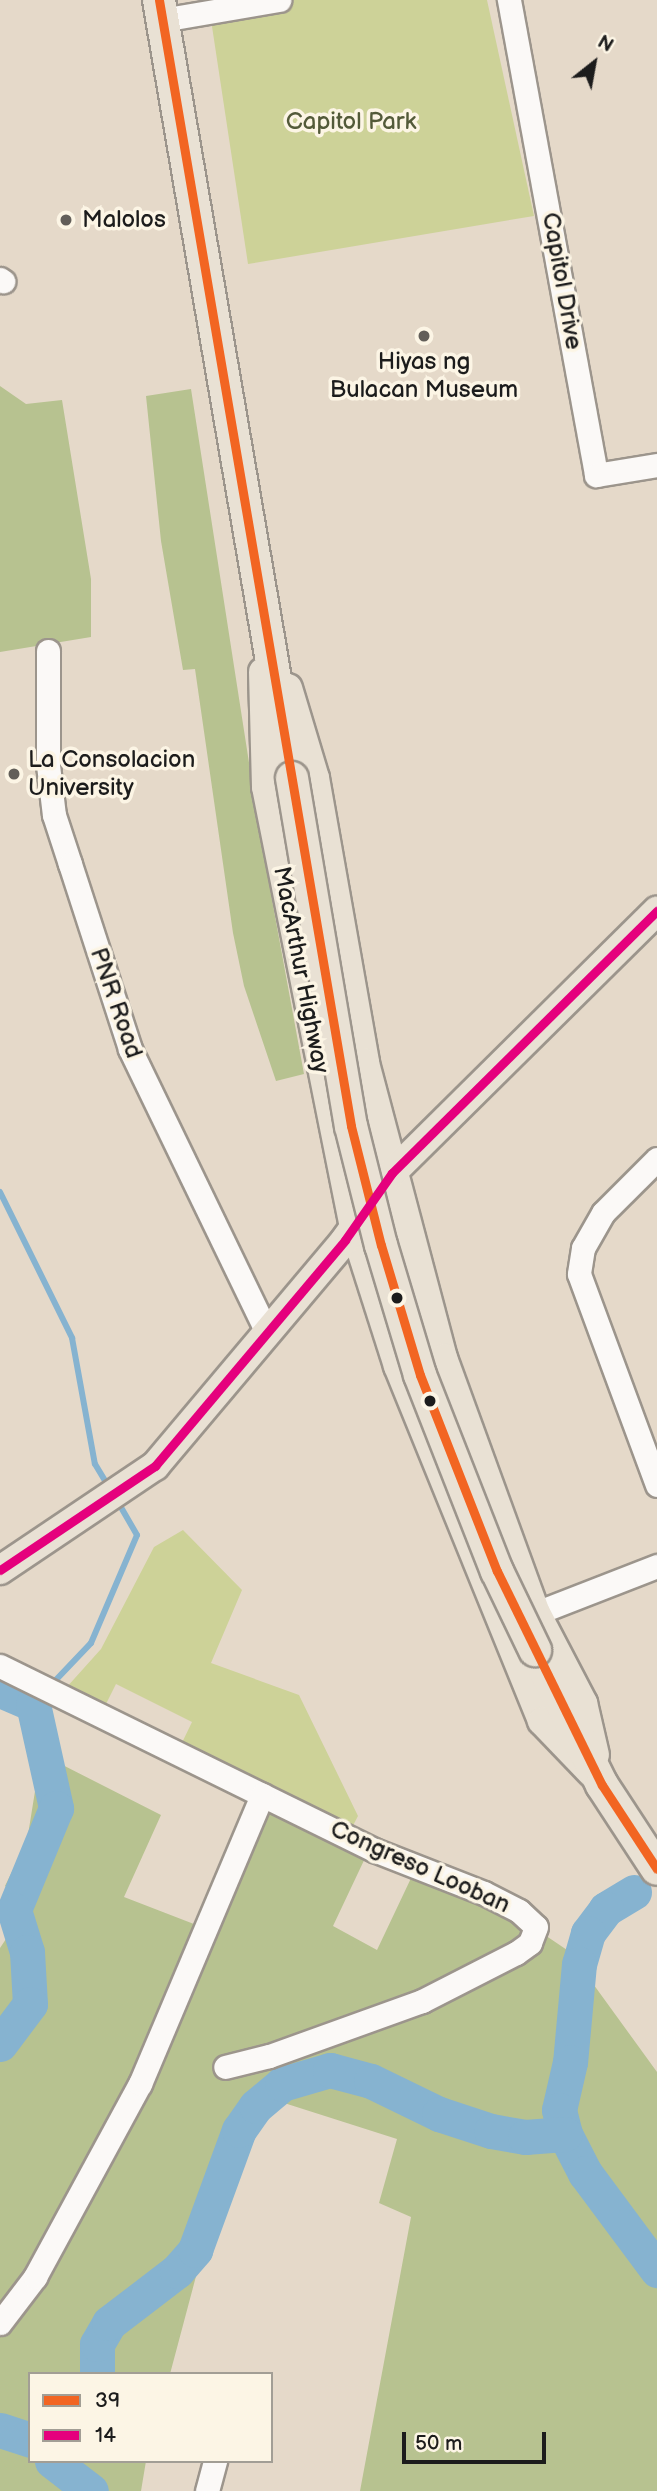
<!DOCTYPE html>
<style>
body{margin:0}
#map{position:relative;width:657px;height:2491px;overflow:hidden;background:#e5d9c9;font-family:"Balsamiq Sans",sans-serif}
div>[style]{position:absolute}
.green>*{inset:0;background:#cdd298}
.forest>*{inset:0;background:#b7c290}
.stream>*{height:6px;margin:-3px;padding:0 3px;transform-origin:3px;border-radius:3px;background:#86b3d0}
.river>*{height:35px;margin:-17.5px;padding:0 17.5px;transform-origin:17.5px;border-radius:17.5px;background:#86b3d0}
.roads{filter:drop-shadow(2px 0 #9c958c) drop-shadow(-2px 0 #9c958c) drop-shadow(0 2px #9c958c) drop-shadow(0 -2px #9c958c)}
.minor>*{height:23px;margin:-11.5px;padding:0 11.5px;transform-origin:11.5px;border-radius:11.5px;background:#fbf9f7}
.major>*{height:28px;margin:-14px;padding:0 14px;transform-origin:14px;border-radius:14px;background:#e9e1d4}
.highway>*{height:32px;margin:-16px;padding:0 16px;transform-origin:16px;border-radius:16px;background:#e9e1d4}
.bridges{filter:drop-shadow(2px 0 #9c958c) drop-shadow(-2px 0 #9c958c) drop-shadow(0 2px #9c958c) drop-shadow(0 -2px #9c958c)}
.highway-bridge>*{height:32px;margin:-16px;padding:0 16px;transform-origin:16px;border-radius:16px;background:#e9e1d4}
.bus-1>*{height:9px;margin:-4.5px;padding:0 4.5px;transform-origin:4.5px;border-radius:4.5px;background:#f26522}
.bus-2>*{height:9px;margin:-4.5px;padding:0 4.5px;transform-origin:4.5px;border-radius:4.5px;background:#e5007d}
.dots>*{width:19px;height:19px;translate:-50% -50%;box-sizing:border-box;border:4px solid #fcf5e5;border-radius:50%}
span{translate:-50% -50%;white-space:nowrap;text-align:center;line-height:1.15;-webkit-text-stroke:7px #fcf5e5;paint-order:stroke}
.park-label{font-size:24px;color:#535a39}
.poi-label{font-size:24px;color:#1c1c1c}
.left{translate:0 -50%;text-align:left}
.street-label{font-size:24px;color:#1c1c1c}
.legend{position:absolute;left:28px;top:2372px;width:245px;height:91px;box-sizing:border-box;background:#fcf5e5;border:2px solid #a29e95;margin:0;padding:9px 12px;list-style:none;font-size:21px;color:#1c1c1c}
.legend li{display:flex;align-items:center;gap:14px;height:35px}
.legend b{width:35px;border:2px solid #a29e95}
.north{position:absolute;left:559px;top:28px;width:70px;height:70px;-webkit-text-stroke:5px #fcf5e5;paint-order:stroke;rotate:31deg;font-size:19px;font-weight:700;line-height:28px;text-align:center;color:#1c1c1c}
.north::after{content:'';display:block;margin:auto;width:24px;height:32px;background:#1c1c1c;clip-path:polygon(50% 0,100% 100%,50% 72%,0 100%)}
.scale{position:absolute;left:402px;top:2432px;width:144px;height:32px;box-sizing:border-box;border:4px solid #1c1c1c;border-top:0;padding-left:9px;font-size:21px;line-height:24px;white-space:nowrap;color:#1c1c1c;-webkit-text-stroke:5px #fcf5e5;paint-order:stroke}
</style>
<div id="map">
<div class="green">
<i style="clip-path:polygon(208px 0,487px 0,534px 216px,248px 264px)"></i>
<i style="clip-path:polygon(183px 1530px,242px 1590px,211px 1663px,299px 1695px,358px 1816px,347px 1837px,178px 1751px,192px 1722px,116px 1684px,102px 1712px,66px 1688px,101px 1649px,154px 1547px)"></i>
</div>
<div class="forest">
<i style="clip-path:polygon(0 386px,26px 404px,62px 400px,91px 579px,91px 637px,0 652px)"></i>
<i style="clip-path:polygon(191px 389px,261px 840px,304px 1074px,276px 1081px,244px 986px,233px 933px,195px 669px,183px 670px,161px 541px,146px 396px)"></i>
<i style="clip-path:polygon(41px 1754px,161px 1815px,124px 1897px,212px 1931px,259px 1816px,273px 1809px,367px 1854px,333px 1926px,377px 1950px,413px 1874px,530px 1925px,570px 1952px,657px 2072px,657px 2491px,360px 2491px,411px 2217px,379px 2203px,397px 2139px,281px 2102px,259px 2119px,239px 2153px,203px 2250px,170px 2374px,30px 2374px,30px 2461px,146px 2461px,141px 2491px,0 2491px,0 1948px,30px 1903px,5px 1886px,27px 1841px)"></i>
</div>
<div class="stream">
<i style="left:0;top:1192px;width:163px;rotate:63.7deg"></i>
<i style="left:72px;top:1338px;width:128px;rotate:79.7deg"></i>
<i style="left:95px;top:1464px;width:29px;rotate:59deg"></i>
<i style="left:33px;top:1704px;width:84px;rotate:-46.4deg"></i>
<i style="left:91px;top:1643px;width:117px;rotate:-66.9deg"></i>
<i style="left:137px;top:1535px;width:39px;rotate:-120deg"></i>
</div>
<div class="river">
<i style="left:0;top:1690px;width:36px;rotate:23deg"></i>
<i style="left:33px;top:1704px;width:107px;rotate:77.5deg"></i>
<i style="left:56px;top:1808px;width:110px;rotate:112.4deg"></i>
<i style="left:14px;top:1910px;width:44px;rotate:72.8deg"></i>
<i style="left:27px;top:1952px;width:52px;rotate:86.7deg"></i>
<i style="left:30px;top:2004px;width:50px;rotate:126.9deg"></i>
<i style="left:634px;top:1892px;width:33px;rotate:149deg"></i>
<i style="left:606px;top:1909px;width:30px;rotate:127deg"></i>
<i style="left:588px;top:1933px;width:32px;rotate:106deg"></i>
<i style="left:579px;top:1964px;width:98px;rotate:95.2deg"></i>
<i style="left:570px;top:2062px;width:49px;rotate:102.9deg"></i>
<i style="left:559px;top:2110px;width:25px;rotate:76deg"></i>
<i style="left:565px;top:2134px;width:44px;rotate:62.9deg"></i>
<i style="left:585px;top:2173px;width:121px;rotate:53.4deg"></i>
<i style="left:97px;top:2374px;width:30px;rotate:-90deg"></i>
<i style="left:97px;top:2344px;width:24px;rotate:-60deg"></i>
<i style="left:109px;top:2323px;width:86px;rotate:-37.4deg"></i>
<i style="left:177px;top:2271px;width:28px;rotate:-49deg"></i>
<i style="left:195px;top:2250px;width:128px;rotate:-69.9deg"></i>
<i style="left:239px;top:2130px;width:29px;rotate:-55deg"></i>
<i style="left:256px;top:2106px;width:34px;rotate:-40deg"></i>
<i style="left:282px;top:2084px;width:50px;rotate:-16.3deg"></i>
<i style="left:330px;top:2070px;width:42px;rotate:15deg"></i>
<i style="left:371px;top:2081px;width:76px;rotate:25.9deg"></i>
<i style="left:439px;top:2114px;width:55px;rotate:18.1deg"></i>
<i style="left:491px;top:2131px;width:35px;rotate:10deg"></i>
<i style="left:525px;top:2137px;width:40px;rotate:-4.3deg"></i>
<i style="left:0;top:2430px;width:32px;rotate:18deg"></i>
<i style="left:52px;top:2461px;width:49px;rotate:37.6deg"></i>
</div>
<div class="roads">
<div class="minor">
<i style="left:509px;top:0;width:483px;rotate:79.6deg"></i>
<i style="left:596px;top:475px;width:62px;rotate:-9.3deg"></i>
<i style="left:162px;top:20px;width:119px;rotate:-9.7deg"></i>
<i style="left:0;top:279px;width:4px;rotate:34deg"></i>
<i style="left:48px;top:651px;width:114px;rotate:90deg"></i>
<i style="left:48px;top:765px;width:50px;rotate:83.2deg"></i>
<i style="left:54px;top:815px;width:52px;rotate:71.9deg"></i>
<i style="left:70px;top:864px;width:194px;rotate:72deg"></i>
<i style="left:130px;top:1049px;width:314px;rotate:64.2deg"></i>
<i style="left:657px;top:1159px;width:76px;rotate:135deg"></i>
<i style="left:603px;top:1213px;width:40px;rotate:119.7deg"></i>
<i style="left:583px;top:1248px;width:26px;rotate:99deg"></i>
<i style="left:579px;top:1274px;width:225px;rotate:69.7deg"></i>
<i style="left:536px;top:1613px;width:130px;rotate:-21.2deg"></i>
<i style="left:0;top:1666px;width:417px;rotate:26.2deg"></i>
<i style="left:374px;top:1850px;width:118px;rotate:21.4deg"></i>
<i style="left:484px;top:1893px;width:39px;rotate:27deg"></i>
<i style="left:519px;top:1911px;width:23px;rotate:43deg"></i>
<i style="left:536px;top:1927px;width:17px;rotate:111deg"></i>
<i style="left:530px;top:1943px;width:17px;rotate:144deg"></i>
<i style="left:516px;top:1953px;width:106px;rotate:152.9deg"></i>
<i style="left:422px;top:2001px;width:163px;rotate:160.2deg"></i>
<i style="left:269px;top:2056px;width:45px;rotate:166deg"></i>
<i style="left:0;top:2323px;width:58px;rotate:-52.7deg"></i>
<i style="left:35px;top:2277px;width:220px;rotate:-61.5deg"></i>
<i style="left:140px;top:2084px;width:314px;rotate:-67.1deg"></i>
<i style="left:207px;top:2491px;width:31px;rotate:-75deg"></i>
</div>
<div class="major">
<i style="left:263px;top:672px;width:115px;rotate:88.5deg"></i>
<i style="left:266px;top:787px;width:450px;rotate:78.7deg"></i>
<i style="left:354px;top:1228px;width:145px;rotate:72.3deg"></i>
<i style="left:398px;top:1366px;width:383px;rotate:67.9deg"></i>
<i style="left:542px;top:1721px;width:71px;rotate:46.1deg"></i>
<i style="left:288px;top:688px;width:94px;rotate:73.3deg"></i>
<i style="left:315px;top:778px;width:289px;rotate:80deg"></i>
<i style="left:365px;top:1063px;width:305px;rotate:75.2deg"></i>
<i style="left:443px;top:1358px;width:271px;rotate:70deg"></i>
<i style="left:536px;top:1613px;width:102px;rotate:62.4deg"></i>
<i style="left:583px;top:1703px;width:53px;rotate:77deg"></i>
<i style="left:0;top:1570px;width:187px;rotate:-33.9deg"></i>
<i style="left:155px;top:1466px;width:295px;rotate:-49.9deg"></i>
<i style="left:345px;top:1240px;width:82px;rotate:-55deg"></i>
<i style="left:392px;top:1173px;width:373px;rotate:-44.7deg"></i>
</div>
<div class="highway">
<i style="left:159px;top:0;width:789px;rotate:80.3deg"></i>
<i style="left:535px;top:1650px;width:151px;rotate:63.6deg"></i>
<i style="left:602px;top:1785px;width:100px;rotate:56.8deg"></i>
</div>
</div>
<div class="bridges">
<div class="highway-bridge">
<i style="left:292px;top:778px;width:353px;rotate:80.4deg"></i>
<i style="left:351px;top:1126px;width:123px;rotate:75.9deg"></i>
<i style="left:381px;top:1245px;width:136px;rotate:73.3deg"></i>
<i style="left:420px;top:1375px;width:211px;rotate:68.6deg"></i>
<i style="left:497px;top:1571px;width:88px;rotate:64.3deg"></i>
</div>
</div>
<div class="bus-1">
<i style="left:159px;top:0;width:1142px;rotate:80.32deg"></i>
<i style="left:351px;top:1126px;width:123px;rotate:75.9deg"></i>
<i style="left:381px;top:1245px;width:136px;rotate:73.3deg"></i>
<i style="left:420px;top:1375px;width:211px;rotate:68.6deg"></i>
<i style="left:497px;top:1571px;width:238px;rotate:63.9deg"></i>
<i style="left:602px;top:1785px;width:100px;rotate:56.8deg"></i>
</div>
<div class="bus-2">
<i style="left:0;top:1570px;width:187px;rotate:-33.9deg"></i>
<i style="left:155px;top:1466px;width:295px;rotate:-49.9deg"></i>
<i style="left:345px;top:1240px;width:82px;rotate:-55deg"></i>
<i style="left:392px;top:1173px;width:373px;rotate:-44.7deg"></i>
</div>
<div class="dots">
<i style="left:66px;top:220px;background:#625e59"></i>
<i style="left:424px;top:336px;background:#625e59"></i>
<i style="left:14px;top:774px;background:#625e59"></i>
<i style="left:397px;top:1298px;background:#1c1c1c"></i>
<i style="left:430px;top:1401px;background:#1c1c1c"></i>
</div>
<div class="park-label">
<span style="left:351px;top:122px">Capitol Park</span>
</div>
<div class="poi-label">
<span class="left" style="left:82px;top:220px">Malolos</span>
<span style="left:424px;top:376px">Hiyas ng<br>Bulacan Museum</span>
<span class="left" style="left:28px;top:774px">La Consolacion<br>University</span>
</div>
<div class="street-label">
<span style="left:562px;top:281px;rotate:80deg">Capitol Drive</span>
<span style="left:301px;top:970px;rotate:79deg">MacArthur Highway</span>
<span style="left:116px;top:1003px;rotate:71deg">PNR Road</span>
<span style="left:420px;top:1867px;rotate:24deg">Congreso Looban</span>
</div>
<ul class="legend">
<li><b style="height:9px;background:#f26522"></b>39</li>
<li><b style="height:9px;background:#e5007d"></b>14</li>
</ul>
<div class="north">N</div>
<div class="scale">50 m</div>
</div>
